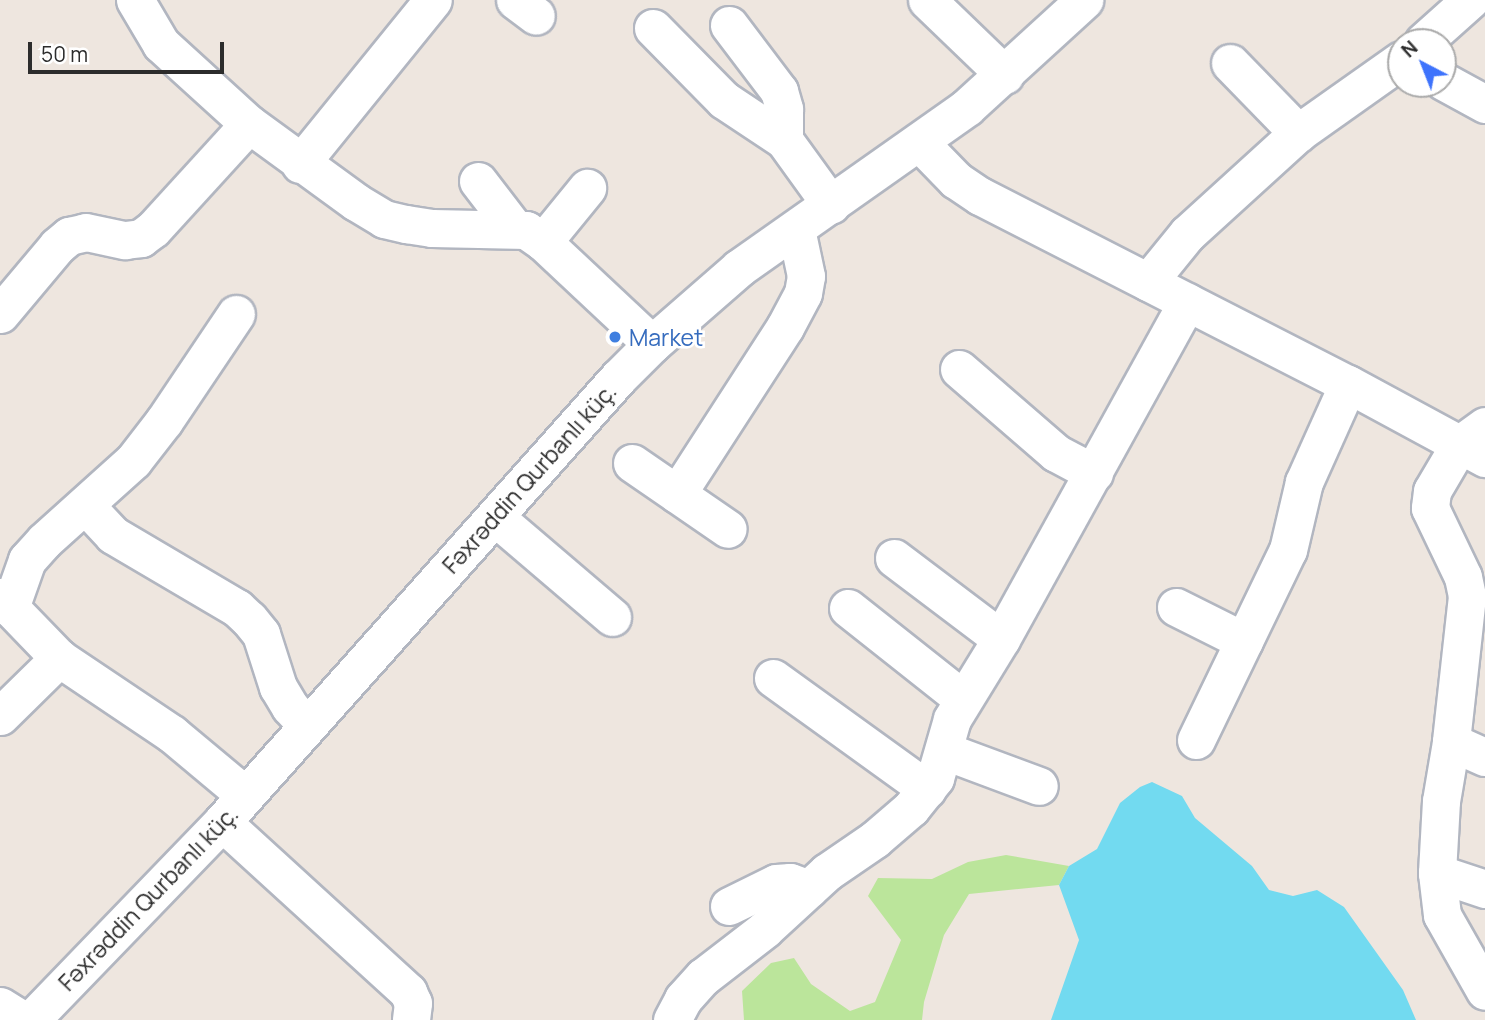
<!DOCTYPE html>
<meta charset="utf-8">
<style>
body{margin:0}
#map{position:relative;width:1485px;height:1020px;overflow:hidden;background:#eee6df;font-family:Manrope,sans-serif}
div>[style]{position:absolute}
.green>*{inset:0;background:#bbe59b}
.water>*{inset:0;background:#72daf0}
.roads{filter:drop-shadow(2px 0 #b2b6c0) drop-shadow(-2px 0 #b2b6c0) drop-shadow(0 2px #b2b6c0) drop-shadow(0 -2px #b2b6c0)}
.minor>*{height:37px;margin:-18.5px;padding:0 18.5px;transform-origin:18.5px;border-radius:18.5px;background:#fff}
.dots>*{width:19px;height:19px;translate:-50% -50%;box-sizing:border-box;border:4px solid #fff;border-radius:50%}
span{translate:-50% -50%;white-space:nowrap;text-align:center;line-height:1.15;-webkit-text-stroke:5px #fff;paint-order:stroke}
.shop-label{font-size:23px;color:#366cbe}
.left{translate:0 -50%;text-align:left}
.street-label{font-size:23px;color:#2c2c2c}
.north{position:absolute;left:1387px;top:28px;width:70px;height:70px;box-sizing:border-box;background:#fff;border:2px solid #ababab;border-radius:50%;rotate:318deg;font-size:19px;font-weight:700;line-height:28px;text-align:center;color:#2c2c2c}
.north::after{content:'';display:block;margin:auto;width:24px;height:32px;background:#3e73fc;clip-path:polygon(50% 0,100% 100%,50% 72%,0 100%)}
.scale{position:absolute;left:28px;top:42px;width:196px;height:32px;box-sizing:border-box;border:4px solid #2c2c2c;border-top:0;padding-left:9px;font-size:21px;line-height:24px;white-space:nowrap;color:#2c2c2c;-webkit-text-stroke:5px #fff;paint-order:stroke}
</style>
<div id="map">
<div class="green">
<i style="clip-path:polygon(1006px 855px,1069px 866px,1059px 885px,969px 894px,944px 935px,924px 1002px,922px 1020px,744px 1020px,742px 991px,771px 963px,794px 958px,811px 984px,850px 1011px,875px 1002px,901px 940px,868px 896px,878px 878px,932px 879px,968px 862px)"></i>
</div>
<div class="water">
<i style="clip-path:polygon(1152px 782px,1182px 796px,1195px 818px,1252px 866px,1269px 890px,1293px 896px,1317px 890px,1344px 907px,1403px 990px,1416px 1020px,1051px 1020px,1079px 940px,1059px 885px,1069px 866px,1097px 849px,1120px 803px,1140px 787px)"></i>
</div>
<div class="roads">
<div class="minor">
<i style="left:135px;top:0;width:51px;rotate:59.4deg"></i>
<i style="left:161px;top:44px;width:119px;rotate:42.3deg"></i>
<i style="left:249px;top:124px;width:132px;rotate:36.1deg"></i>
<i style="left:356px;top:202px;width:33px;rotate:31deg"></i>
<i style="left:384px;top:219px;width:23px;rotate:13deg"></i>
<i style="left:406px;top:224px;width:26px;rotate:9deg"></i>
<i style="left:432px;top:228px;width:94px;rotate:1.2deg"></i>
<i style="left:526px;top:230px;width:21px;rotate:35deg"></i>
<i style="left:543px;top:242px;width:149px;rotate:43.1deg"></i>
<i style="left:515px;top:0;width:26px;rotate:37deg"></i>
<i style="left:927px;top:0;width:108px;rotate:43.9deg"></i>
<i style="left:729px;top:25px;width:83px;rotate:52.9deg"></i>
<i style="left:779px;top:91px;width:19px;rotate:74deg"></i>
<i style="left:784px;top:109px;width:31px;rotate:90deg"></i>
<i style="left:653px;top:28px;width:101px;rotate:45.4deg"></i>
<i style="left:724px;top:100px;width:72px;rotate:33.7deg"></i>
<i style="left:784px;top:140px;width:80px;rotate:54.1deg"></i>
<i style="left:1423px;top:42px;width:63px;rotate:-41.8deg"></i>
<i style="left:1230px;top:63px;width:98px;rotate:45.8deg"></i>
<i style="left:1443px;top:81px;width:48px;rotate:28.7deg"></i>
<i style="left:919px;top:142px;width:53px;rotate:45.8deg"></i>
<i style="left:956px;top:180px;width:29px;rotate:34deg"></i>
<i style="left:980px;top:196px;width:413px;rotate:27.1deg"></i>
<i style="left:1348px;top:384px;width:156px;rotate:28.4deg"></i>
<i style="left:300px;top:164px;width:211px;rotate:-51deg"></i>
<i style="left:478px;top:181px;width:59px;rotate:52.5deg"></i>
<i style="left:543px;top:242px;width:70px;rotate:-50.8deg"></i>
<i style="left:1148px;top:282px;width:62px;rotate:-50.9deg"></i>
<i style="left:1187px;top:234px;width:150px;rotate:-42.3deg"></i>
<i style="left:1298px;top:133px;width:126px;rotate:-35.3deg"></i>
<i style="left:0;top:314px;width:89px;rotate:-50deg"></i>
<i style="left:57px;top:246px;width:16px;rotate:-40deg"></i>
<i style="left:69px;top:236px;width:17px;rotate:-13deg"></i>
<i style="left:86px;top:232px;width:40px;rotate:12deg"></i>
<i style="left:125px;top:240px;width:16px;rotate:-7deg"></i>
<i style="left:141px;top:238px;width:15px;rotate:-37deg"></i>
<i style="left:153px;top:229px;width:142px;rotate:-47.6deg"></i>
<i style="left:959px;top:369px;width:128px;rotate:40.9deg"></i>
<i style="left:1056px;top:453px;width:43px;rotate:27.8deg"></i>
<i style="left:1485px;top:426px;width:32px;rotate:144deg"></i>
<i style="left:1459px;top:445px;width:53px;rotate:120.4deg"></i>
<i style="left:1432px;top:491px;width:17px;rotate:97deg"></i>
<i style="left:1430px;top:508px;width:76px;rotate:64.4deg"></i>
<i style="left:1463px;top:577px;width:19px;rotate:78deg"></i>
<i style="left:1467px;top:596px;width:147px;rotate:96.3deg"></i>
<i style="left:1451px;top:742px;width:60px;rotate:99.6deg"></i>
<i style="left:1441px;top:801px;width:72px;rotate:93.2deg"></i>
<i style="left:1437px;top:873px;width:42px;rotate:83.2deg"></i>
<i style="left:1442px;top:915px;width:87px;rotate:60.5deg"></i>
<i style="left:632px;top:463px;width:116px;rotate:34.5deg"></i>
<i style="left:677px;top:494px;width:199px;rotate:-57.1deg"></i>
<i style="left:785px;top:327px;width:38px;rotate:-62deg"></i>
<i style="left:803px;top:293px;width:17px;rotate:-80deg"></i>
<i style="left:806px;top:276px;width:48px;rotate:-102deg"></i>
<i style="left:85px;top:505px;width:41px;rotate:47deg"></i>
<i style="left:113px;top:535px;width:144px;rotate:30.5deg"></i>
<i style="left:237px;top:608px;width:16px;rotate:43deg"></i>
<i style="left:249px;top:619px;width:19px;rotate:51deg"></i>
<i style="left:261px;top:634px;width:56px;rotate:72.2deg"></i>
<i style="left:278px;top:687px;width:23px;rotate:59deg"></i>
<i style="left:290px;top:707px;width:25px;rotate:47deg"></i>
<i style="left:495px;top:517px;width:154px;rotate:40.5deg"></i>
<i style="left:894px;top:558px;width:134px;rotate:37.1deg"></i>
<i style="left:0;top:597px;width:85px;rotate:46deg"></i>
<i style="left:59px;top:658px;width:136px;rotate:33.9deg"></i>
<i style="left:172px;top:734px;width:95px;rotate:39.9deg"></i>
<i style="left:1176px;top:607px;width:76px;rotate:26.6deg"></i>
<i style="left:10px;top:608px;width:51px;rotate:-70.5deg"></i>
<i style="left:27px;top:560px;width:25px;rotate:-48deg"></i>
<i style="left:44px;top:541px;width:120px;rotate:-42deg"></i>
<i style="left:133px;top:461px;width:51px;rotate:-52.2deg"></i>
<i style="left:164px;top:421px;width:129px;rotate:-56.1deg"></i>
<i style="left:848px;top:608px;width:147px;rotate:38.4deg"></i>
<i style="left:773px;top:678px;width:190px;rotate:35.8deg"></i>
<i style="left:0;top:716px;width:83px;rotate:-44.5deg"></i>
<i style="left:1196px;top:740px;width:211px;rotate:-64.2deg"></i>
<i style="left:1288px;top:550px;width:70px;rotate:-76.8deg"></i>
<i style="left:1304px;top:482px;width:107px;rotate:-65.8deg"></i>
<i style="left:1451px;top:742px;width:37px;rotate:24deg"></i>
<i style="left:945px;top:751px;width:100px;rotate:20.4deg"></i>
<i style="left:222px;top:822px;width:252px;rotate:42.4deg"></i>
<i style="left:408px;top:992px;width:12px;rotate:66deg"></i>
<i style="left:413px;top:1003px;width:17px;rotate:97deg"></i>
<i style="left:1437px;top:873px;width:51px;rotate:18.4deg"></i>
<i style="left:729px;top:906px;width:52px;rotate:-26.1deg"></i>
<i style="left:776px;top:883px;width:14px;rotate:-4deg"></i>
<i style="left:790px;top:882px;width:20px;rotate:20deg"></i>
<i style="left:0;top:1006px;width:26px;rotate:32deg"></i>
<i style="left:31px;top:1020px;width:275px;rotate:-46deg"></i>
<i style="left:222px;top:822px;width:595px;rotate:-48.27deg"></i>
<i style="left:618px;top:378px;width:48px;rotate:-45deg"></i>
<i style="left:652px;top:344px;width:116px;rotate:-41.1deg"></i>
<i style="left:739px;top:268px;width:279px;rotate:-35.2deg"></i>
<i style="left:967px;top:107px;width:159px;rotate:-42.4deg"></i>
<i style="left:672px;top:1020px;width:24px;rotate:-62deg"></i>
<i style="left:683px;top:999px;width:30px;rotate:-48deg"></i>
<i style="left:703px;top:977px;width:78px;rotate:-37.7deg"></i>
<i style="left:765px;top:929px;width:84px;rotate:-42.6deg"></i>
<i style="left:827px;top:872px;width:58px;rotate:-34.5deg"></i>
<i style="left:875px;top:839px;width:48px;rotate:-40.7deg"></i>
<i style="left:911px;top:808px;width:38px;rotate:-51deg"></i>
<i style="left:935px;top:778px;width:61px;rotate:-73.9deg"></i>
<i style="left:952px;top:719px;width:94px;rotate:-58.5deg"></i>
<i style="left:1001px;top:639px;width:385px;rotate:-61.1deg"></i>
</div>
</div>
<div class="dots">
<i style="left:615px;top:337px;background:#3f7fe0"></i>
</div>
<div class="shop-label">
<span class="left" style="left:629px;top:337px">Market</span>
</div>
<div class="street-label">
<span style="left:529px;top:478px;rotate:-48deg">Fəxrəddin Qurbanlı küç.</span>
<span style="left:148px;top:898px;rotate:-46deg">Fəxrəddin Qurbanlı küç.</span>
</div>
<div class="north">N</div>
<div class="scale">50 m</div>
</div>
